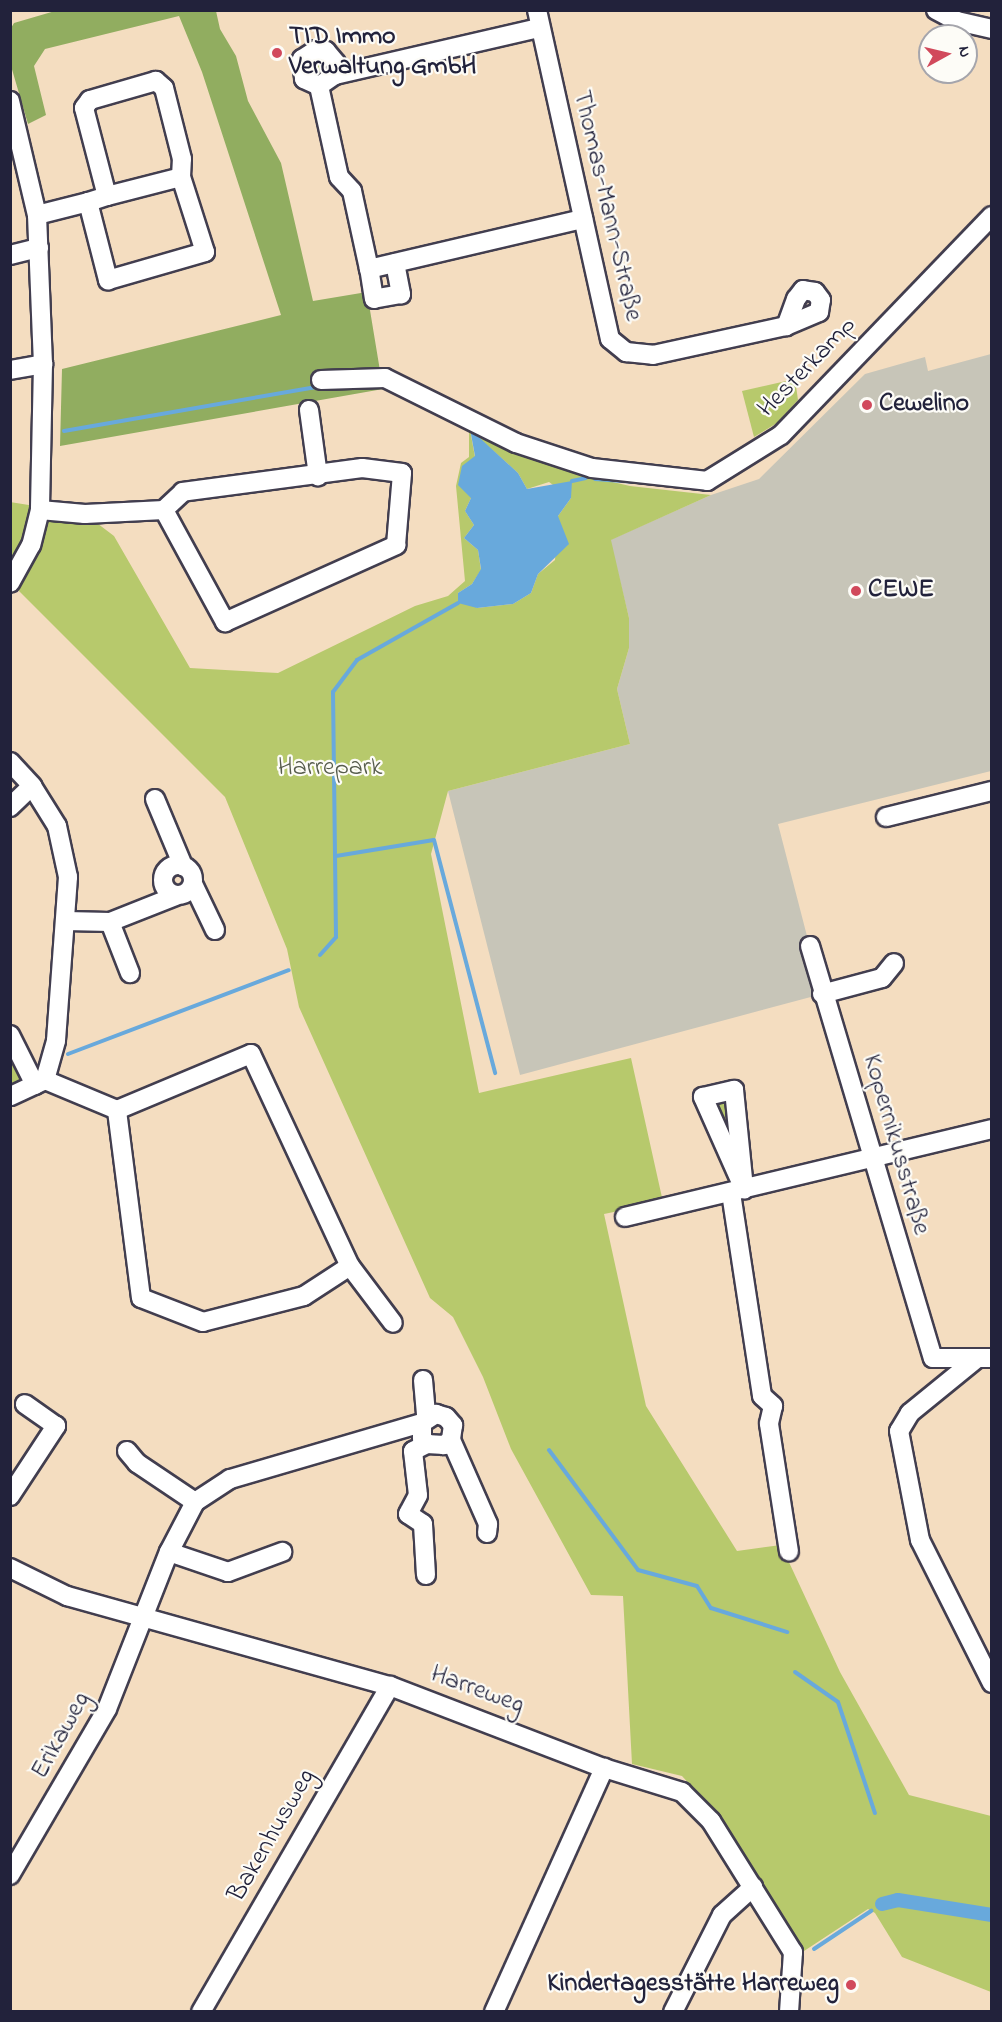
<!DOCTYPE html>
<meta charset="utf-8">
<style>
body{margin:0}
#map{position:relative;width:1002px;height:2022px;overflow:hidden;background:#f4ddc0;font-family:"Indie Flower",sans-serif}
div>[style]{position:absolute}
.industrial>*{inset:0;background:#c7c5b8}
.green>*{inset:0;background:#b7c96c}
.forest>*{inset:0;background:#91ad60}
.water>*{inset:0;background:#68a9dc}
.stream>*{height:4px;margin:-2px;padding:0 2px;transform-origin:2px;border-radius:2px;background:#68a9dc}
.canal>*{height:14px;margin:-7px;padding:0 7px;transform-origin:7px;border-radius:7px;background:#68a9dc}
.roads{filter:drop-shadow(2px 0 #423e4f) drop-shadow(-2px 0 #423e4f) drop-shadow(0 2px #423e4f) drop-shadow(0 -2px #423e4f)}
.minor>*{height:18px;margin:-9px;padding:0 9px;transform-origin:9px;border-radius:9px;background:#fff}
.minor>.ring{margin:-9px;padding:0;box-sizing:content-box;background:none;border:18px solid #fff;border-radius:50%}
.dots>*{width:16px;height:16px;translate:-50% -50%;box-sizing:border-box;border:3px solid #fdfcf7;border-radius:50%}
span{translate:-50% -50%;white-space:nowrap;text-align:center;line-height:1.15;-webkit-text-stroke:4.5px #fdfcf7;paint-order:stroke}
.poi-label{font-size:26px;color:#22223b;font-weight:700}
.left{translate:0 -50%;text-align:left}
.right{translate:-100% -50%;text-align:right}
.street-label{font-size:26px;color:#22223b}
.park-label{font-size:26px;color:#565c4c}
.frame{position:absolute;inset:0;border:12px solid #22223b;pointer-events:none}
.north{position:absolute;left:918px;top:24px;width:60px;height:60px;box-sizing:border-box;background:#fdfcf7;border:2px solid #a5a5ac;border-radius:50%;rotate:82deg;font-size:16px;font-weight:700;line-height:24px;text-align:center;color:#22223b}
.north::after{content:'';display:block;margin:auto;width:21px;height:27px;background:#d1495b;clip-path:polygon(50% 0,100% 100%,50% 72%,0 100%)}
</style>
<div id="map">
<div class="industrial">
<i style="clip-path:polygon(991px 354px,991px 771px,778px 824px,822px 994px,520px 1075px,448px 791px,630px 744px,617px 689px,629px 648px,629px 618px,610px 540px,711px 495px,759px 479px,865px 374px,925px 357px,928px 371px)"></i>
</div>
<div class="green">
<i style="clip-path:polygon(308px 53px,336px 63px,319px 86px,302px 59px)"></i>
<i style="clip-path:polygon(795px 379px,798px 400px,777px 423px,754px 437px,742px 391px)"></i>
<i style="clip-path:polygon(evenodd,469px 426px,523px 456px,582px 475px,630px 486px,711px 495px,611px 540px,629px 618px,629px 648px,617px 689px,630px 744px,448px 791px,431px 854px,479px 1093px,631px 1058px,663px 1202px,604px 1214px,646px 1406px,737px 1551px,781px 1545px,840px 1672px,909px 1795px,991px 1816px,991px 1992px,902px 1957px,875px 1913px,868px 1909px,801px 1953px,716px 1813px,682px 1776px,632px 1764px,623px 1596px,591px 1595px,511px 1449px,483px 1377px,453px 1317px,430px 1298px,299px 1007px,287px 949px,225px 797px,11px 583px,10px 502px,85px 514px,114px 536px,190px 668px,278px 673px,415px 606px,448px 596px,465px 581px,456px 486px,461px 463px,469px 457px,469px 426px,470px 430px,518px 473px,527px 489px,549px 482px,571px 498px,558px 516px,555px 560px,538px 574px,531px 593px,513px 604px,477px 608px,458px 593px,472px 584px,481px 570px,478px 550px,464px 538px,474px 525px,465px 511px,471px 498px,475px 457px,470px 430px)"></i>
<i style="clip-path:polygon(20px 1054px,35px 1085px,11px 1096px,11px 1059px)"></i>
<i style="clip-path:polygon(724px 1100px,726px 1101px,730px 1136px,714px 1103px)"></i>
</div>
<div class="forest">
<i style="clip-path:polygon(55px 11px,216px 11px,220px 29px,236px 56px,248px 101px,281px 163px,313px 301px,367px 292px,383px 389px,60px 446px,62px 369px,281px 315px,202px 72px,179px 16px,45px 49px,34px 66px,46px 115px,28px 124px,11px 66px,11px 28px,14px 23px)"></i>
</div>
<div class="water">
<i style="clip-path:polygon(470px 429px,518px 473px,527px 489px,572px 481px,571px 498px,558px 516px,569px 544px,538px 574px,531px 593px,513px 604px,477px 608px,458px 603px,458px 593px,472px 584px,481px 569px,478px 550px,464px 538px,474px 525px,465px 511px,471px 498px,458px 485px,462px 466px,475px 456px)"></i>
</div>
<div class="stream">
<i style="left:64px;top:431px;width:256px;rotate:-9.9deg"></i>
<i style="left:595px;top:479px;width:41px;rotate:4.2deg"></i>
<i style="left:572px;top:481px;width:14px;rotate:-12deg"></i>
<i style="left:336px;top:856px;width:99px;rotate:-9.3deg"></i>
<i style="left:434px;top:840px;width:241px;rotate:75.3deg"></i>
<i style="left:320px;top:955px;width:24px;rotate:-48deg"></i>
<i style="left:336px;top:937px;width:245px;rotate:-90.7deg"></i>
<i style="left:333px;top:692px;width:40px;rotate:-53deg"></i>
<i style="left:357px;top:660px;width:116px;rotate:-29.4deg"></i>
<i style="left:68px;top:1054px;width:236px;rotate:-20.8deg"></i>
<i style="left:549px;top:1450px;width:149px;rotate:53.4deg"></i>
<i style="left:638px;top:1570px;width:61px;rotate:15.2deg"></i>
<i style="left:697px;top:1586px;width:26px;rotate:58deg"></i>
<i style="left:711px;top:1608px;width:80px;rotate:17.5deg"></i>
<i style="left:795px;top:1672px;width:52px;rotate:34.9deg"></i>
<i style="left:838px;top:1702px;width:117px;rotate:71.6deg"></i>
<i style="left:814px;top:1949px;width:69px;rotate:-33.7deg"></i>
</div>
<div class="canal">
<i style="left:882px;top:1904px;width:16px;rotate:-14deg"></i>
<i style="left:898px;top:1900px;width:95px;rotate:9.1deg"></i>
</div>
<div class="roads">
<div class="minor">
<i style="left:537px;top:10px;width:337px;rotate:77.5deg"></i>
<i style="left:610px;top:339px;width:21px;rotate:39deg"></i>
<i style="left:626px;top:352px;width:27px;rotate:6deg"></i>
<i style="left:653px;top:355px;width:136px;rotate:-12.3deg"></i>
<i style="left:786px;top:326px;width:36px;rotate:-23deg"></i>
<i style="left:819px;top:312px;width:12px;rotate:-81deg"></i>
<i style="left:821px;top:300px;width:10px;rotate:-127deg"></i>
<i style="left:815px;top:292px;width:12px;rotate:-171deg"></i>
<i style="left:803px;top:290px;width:11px;rotate:128deg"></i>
<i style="left:796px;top:299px;width:29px;rotate:110deg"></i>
<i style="left:936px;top:10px;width:24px;rotate:28deg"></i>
<i style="left:957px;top:21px;width:36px;rotate:13deg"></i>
<i style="left:335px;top:75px;width:12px;rotate:-85deg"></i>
<i style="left:336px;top:63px;width:16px;rotate:-130deg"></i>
<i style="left:326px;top:51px;width:10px;rotate:-174deg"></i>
<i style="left:316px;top:50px;width:17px;rotate:147deg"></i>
<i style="left:302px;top:59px;width:20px;rotate:84deg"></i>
<i style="left:304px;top:79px;width:17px;rotate:25deg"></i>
<i style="left:319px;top:86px;width:19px;rotate:-35deg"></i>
<i style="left:335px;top:75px;width:209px;rotate:-13deg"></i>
<i style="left:319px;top:86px;width:93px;rotate:77.6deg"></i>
<i style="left:339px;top:177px;width:19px;rotate:47deg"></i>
<i style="left:352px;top:191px;width:80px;rotate:77.7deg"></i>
<i style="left:10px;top:101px;width:117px;rotate:76.7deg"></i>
<i style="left:37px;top:215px;width:149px;rotate:87.7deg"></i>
<i style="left:43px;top:364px;width:146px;rotate:91.2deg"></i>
<i style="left:40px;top:510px;width:36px;rotate:104deg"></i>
<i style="left:31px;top:545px;width:43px;rotate:118.9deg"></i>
<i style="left:107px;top:196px;width:76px;rotate:-14.4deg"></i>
<i style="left:37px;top:215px;width:53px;rotate:-14.3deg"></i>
<i style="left:88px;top:202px;width:81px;rotate:75.6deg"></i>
<i style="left:108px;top:280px;width:101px;rotate:-16.1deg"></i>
<i style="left:205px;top:252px;width:79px;rotate:-107.7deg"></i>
<i style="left:181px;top:177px;width:18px;rotate:-87deg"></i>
<i style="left:182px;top:159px;width:73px;rotate:-104.2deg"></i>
<i style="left:164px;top:88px;width:11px;rotate:-139deg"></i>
<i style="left:156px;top:81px;width:69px;rotate:163.9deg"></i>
<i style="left:90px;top:100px;width:10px;rotate:127deg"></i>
<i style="left:84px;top:108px;width:91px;rotate:75.4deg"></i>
<i style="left:107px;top:196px;width:20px;rotate:162deg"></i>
<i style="left:10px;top:255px;width:30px;rotate:-14deg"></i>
<i style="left:395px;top:263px;width:32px;rotate:79deg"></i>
<i style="left:401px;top:294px;width:27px;rotate:170deg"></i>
<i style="left:374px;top:299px;width:30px;rotate:-99deg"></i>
<i style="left:369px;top:269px;width:220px;rotate:-13.2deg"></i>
<i style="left:10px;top:370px;width:34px;rotate:-10deg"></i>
<i style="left:321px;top:380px;width:64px;rotate:-1.8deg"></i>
<i style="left:385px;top:378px;width:146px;rotate:26.4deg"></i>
<i style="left:516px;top:443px;width:80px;rotate:18.2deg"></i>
<i style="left:592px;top:468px;width:116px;rotate:6.4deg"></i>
<i style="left:707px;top:481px;width:87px;rotate:-31.9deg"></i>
<i style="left:781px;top:435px;width:304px;rotate:-46.1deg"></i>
<i style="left:309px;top:410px;width:67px;rotate:82.2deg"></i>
<i style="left:40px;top:510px;width:45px;rotate:5.1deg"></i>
<i style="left:85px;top:514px;width:79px;rotate:-2.9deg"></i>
<i style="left:164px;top:510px;width:128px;rotate:61.4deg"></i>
<i style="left:225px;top:622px;width:188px;rotate:-24.2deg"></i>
<i style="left:396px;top:545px;width:72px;rotate:-85.2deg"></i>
<i style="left:402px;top:473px;width:40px;rotate:-172.9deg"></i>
<i style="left:362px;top:468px;width:181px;rotate:172.4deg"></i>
<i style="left:183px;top:492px;width:26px;rotate:137deg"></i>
<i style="left:10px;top:762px;width:33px;rotate:47deg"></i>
<i style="left:32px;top:786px;width:47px;rotate:58deg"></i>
<i style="left:57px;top:826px;width:52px;rotate:77.8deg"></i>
<i style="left:68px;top:877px;width:164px;rotate:94.2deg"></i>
<i style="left:56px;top:1041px;width:41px;rotate:105.8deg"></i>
<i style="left:45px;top:1080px;width:38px;rotate:155deg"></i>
<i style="left:155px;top:799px;width:73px;rotate:67.3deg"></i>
<i style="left:10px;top:807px;width:30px;rotate:-44deg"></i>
<i style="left:886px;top:817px;width:109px;rotate:-13.8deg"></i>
<i class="ring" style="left:163px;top:865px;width:12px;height:12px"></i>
<i style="left:193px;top:884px;width:51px;rotate:64.4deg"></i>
<i style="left:66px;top:921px;width:44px;rotate:1.3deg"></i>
<i style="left:110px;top:922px;width:71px;rotate:-21.5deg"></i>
<i style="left:110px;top:922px;width:55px;rotate:68.6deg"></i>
<i style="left:810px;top:946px;width:430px;rotate:73.4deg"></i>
<i style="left:933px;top:1358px;width:59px"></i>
<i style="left:822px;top:994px;width:62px;rotate:-14.9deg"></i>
<i style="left:882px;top:978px;width:19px;rotate:-51deg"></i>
<i style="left:10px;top:1035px;width:56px;rotate:63.4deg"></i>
<i style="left:45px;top:1080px;width:78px;rotate:22.6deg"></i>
<i style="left:117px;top:1110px;width:145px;rotate:-22.7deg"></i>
<i style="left:251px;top:1054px;width:234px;rotate:65deg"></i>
<i style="left:350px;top:1266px;width:55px;rotate:146.9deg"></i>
<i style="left:304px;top:1296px;width:104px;rotate:165.6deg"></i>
<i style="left:203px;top:1322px;width:66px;rotate:-158.8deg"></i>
<i style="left:141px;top:1298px;width:190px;rotate:-97.3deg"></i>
<i style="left:734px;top:1090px;width:100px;rotate:84.2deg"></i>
<i style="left:744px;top:1189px;width:101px;rotate:-114deg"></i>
<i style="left:703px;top:1097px;width:32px;rotate:-13deg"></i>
<i style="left:731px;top:1193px;width:205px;rotate:81.3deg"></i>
<i style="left:762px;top:1396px;width:15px;rotate:42deg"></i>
<i style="left:773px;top:1406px;width:18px;rotate:103deg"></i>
<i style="left:769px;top:1424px;width:129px;rotate:81.1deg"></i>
<i style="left:625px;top:1217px;width:377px;rotate:-13.5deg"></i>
<i style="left:350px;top:1266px;width:71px;rotate:53deg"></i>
<i style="left:975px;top:1360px;width:84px;rotate:140.8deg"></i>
<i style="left:910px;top:1413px;width:21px;rotate:121deg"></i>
<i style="left:899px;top:1431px;width:111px;rotate:79.1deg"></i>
<i style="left:920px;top:1540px;width:160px;rotate:63.3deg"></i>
<i style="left:423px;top:1380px;width:38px;rotate:85deg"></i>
<i style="left:451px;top:1440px;width:9px;rotate:144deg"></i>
<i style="left:444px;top:1445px;width:17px;rotate:-177deg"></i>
<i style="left:427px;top:1444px;width:8px;rotate:-130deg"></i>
<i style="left:422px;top:1438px;width:15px;rotate:-90deg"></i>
<i style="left:422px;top:1423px;width:17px;rotate:-33deg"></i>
<i style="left:436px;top:1414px;width:10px;rotate:17deg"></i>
<i style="left:446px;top:1417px;width:11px;rotate:49deg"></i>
<i style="left:453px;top:1425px;width:15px;rotate:98deg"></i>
<i style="left:451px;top:1440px;width:92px;rotate:66.2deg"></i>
<i style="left:488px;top:1524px;width:9px;rotate:96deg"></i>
<i style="left:127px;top:1451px;width:16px;rotate:50deg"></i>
<i style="left:137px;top:1463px;width:70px;rotate:33.9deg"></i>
<i style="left:10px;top:1496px;width:84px;rotate:-56.7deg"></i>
<i style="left:56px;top:1426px;width:38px;rotate:-145deg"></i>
<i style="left:169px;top:1552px;width:62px;rotate:18.7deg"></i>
<i style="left:228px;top:1572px;width:58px;rotate:-20.3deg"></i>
<i style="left:10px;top:1568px;width:64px;rotate:26.2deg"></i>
<i style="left:67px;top:1596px;width:335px;rotate:15.6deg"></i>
<i style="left:390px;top:1686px;width:229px;rotate:21deg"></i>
<i style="left:604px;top:1768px;width:82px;rotate:17.1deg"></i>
<i style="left:682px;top:1792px;width:41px;rotate:45deg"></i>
<i style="left:711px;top:1821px;width:155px;rotate:58deg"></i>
<i style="left:793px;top:1952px;width:60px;rotate:93.8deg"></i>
<i style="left:426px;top:1575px;width:51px;rotate:-93.4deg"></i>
<i style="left:423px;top:1524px;width:18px;rotate:-146deg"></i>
<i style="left:408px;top:1514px;width:21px;rotate:-62deg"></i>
<i style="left:418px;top:1495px;width:44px;rotate:-96.5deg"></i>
<i style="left:413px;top:1451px;width:16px;rotate:-27deg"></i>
<i style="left:10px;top:1875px;width:192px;rotate:-59.7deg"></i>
<i style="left:107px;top:1709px;width:169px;rotate:-68.5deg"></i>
<i style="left:169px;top:1552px;width:56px;rotate:-62.5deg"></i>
<i style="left:195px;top:1502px;width:42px;rotate:-33.3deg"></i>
<i style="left:230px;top:1479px;width:200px;rotate:-16.3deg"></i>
<i style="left:201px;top:2012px;width:377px;rotate:-59.9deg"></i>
<i style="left:494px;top:2012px;width:268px;rotate:-65.7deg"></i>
<i style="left:673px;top:2012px;width:109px;rotate:-63.2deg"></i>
<i style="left:722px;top:1915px;width:42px;rotate:-42.1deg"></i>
</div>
</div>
<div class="dots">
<i style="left:277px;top:53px;background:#d1495b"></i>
<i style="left:867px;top:405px;background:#d1495b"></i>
<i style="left:856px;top:591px;background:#d1495b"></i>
<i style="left:851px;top:1985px;background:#d1495b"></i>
</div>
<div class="poi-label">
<span class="left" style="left:289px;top:53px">TID Immo<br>Verwaltung GmbH</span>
<span class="left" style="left:879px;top:405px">Cewelino</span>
<span class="left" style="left:868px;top:591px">CEWE</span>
<span class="right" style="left:839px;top:1985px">Kindertagesstätte Harreweg</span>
</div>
<div class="street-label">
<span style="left:606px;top:206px;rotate:77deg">Thomas-Mann-Straße</span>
<span style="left:808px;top:368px;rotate:-46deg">Hesterkamp</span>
<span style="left:895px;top:1145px;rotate:74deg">Kopernikusstraße</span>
<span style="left:477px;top:1691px;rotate:20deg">Harreweg</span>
<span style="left:62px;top:1736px;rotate:-61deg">Erikaweg</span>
<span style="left:273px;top:1836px;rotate:-60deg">Bakenhusweg</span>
</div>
<div class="park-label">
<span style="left:330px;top:769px">Harrepark</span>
</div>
<div class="frame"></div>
<div class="north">N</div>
</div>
